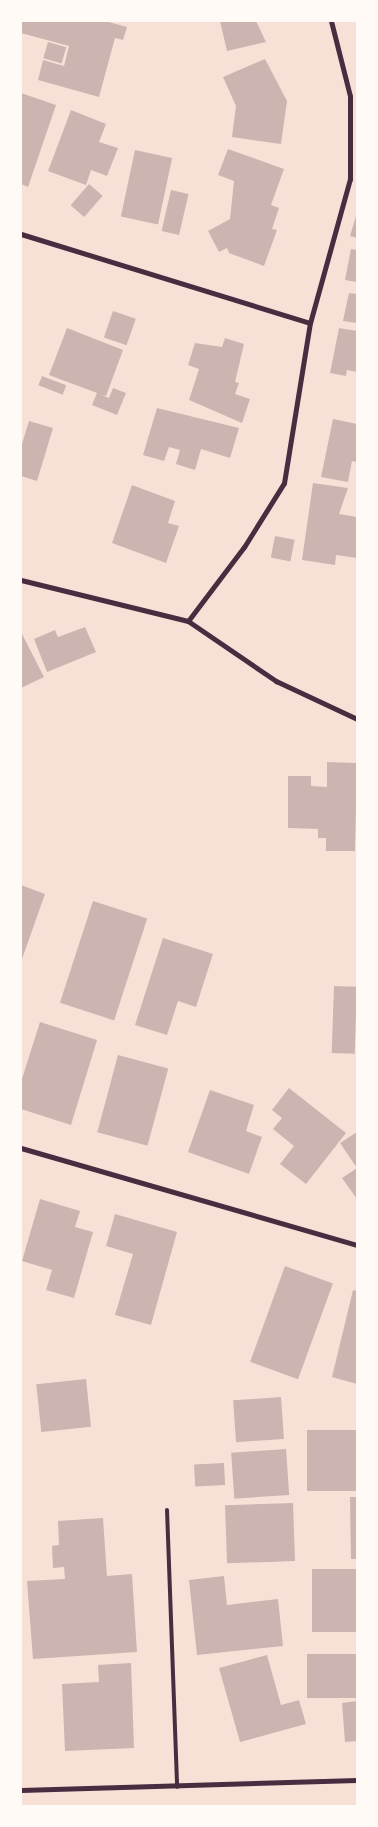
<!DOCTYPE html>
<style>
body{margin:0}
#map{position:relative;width:378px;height:1827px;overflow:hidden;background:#f7e1d7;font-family:Bitter,serif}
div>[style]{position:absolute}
.building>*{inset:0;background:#ccb4b1;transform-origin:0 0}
.service>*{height:4px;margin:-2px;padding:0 2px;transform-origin:2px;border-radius:2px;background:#4a2c40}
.minor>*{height:5px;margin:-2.5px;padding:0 2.5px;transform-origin:2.5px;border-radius:2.5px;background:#4a2c40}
span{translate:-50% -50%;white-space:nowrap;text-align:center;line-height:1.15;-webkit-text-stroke:4px #fffaf5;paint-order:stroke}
.frame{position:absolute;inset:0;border:22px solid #fffaf5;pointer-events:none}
</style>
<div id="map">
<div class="building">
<i style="clip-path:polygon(21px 21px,105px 21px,127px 27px,123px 40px,115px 38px,99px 97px,38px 80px,43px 60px,64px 66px,69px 46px,21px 33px)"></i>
<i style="clip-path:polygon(220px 21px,256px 21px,266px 42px,227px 51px)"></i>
<i style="left:48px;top:42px;width:19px;height:17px;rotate:16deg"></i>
<i style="clip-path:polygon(265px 59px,287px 101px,281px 144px,232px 137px,236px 106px,223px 77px)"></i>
<i style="clip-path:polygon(21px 93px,56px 105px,28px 187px,21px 184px)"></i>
<i style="clip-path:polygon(71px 110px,106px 124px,99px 142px,118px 148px,107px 176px,91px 170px,86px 185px,48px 171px)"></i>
<i style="clip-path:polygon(228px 149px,284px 169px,271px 205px,279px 208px,272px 229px,277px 230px,264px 266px,229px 253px,227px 248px,219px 252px,208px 231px,230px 219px,234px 181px,218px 175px)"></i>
<i style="left:135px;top:150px;width:38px;height:68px;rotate:12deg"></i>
<i style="left:89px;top:184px;width:18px;height:28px;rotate:41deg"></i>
<i style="left:171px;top:190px;width:18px;height:42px;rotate:13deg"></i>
<i style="clip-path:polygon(356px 216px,357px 216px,357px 238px,350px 236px)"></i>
<i style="clip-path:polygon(351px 249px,357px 250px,357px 282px,345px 280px)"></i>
<i style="clip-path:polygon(349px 293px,357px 294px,357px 323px,343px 321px)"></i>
<i style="left:113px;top:311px;width:24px;height:28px;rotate:19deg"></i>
<i style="clip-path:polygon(67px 328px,123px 350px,106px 396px,101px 395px,109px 398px,113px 388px,126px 393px,117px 415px,92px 405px,97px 393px,49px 375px)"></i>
<i style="clip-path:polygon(339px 328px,357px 331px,357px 372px,347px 370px,346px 376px,330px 373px)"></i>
<i style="clip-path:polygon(225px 338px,244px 344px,235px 382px,239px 383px,235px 394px,250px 399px,242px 423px,189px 400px,199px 369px,188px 365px,195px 343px,222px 347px)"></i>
<i style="left:42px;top:376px;width:26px;height:10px;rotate:21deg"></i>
<i style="clip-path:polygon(157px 408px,239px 428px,230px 458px,201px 449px,195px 470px,176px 464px,180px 450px,169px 447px,164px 461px,143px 455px)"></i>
<i style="clip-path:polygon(333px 419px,357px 424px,357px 462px,352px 461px,348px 482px,321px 477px)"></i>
<i style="clip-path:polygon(29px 421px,53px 428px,37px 481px,21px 476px,21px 447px)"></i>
<i style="clip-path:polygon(313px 483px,348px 488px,339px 514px,357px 517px,357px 558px,336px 555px,335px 565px,302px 560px)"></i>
<i style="clip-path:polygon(132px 485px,175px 501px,168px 523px,179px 526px,166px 563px,112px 543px)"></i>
<i style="left:275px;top:536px;width:20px;height:22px;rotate:11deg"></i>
<i style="clip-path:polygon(85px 627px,96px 652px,47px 672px,34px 639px,55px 630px,58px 637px)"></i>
<i style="clip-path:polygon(21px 632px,44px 677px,21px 688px)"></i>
<i style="clip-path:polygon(327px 762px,357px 763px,355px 851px,326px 851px,326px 838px,318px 838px,318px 829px,288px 828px,288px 776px,311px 776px,311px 786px,327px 787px)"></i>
<i style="clip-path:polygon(21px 885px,45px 894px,22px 959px,21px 959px)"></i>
<i style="left:93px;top:901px;width:57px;height:107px;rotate:18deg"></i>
<i style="clip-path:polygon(163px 938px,213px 954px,196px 1007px,178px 1001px,167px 1035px,135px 1025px)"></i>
<i style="left:334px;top:986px;width:23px;height:67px;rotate:2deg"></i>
<i style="clip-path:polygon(40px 1022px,97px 1040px,71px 1125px,21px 1109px,21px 1082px)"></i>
<i style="left:118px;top:1055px;width:52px;height:80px;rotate:15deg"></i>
<i style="clip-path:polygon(289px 1088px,346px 1133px,306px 1184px,280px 1164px,294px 1146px,273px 1129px,282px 1118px,272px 1110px)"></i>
<i style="clip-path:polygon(210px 1090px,254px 1105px,246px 1131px,262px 1137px,249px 1174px,188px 1152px)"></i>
<i style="clip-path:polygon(357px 1132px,357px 1199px,342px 1178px,357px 1168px,340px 1143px)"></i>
<i style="clip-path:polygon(40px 1199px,80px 1211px,75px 1227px,93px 1232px,74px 1298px,46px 1290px,52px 1270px,22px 1261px)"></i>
<i style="clip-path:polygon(115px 1214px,177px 1232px,151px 1325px,115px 1315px,133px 1254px,106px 1246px)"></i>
<i style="left:285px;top:1266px;width:51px;height:102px;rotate:20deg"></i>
<i style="clip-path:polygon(353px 1290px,357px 1291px,357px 1384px,332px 1377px)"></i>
<i style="left:86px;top:1379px;width:48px;height:50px;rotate:84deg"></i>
<i style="left:281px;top:1397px;width:42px;height:48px;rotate:86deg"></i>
<i style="left:357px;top:1430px;width:61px;height:50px;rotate:90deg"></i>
<i style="left:286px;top:1449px;width:46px;height:55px;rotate:86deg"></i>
<i style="left:224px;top:1463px;width:22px;height:30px;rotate:87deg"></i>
<i style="clip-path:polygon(350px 1497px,357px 1497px,357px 1559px,351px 1559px)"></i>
<i style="left:293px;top:1503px;width:58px;height:68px;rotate:88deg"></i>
<i style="clip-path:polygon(103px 1518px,107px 1576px,132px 1574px,137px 1652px,33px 1659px,27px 1581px,65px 1579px,64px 1567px,53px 1568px,52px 1546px,59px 1545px,58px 1521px)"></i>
<i style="left:357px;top:1569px;width:63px;height:45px;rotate:90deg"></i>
<i style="clip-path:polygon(224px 1576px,227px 1605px,278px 1599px,283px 1646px,197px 1655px,189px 1580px)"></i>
<i style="left:357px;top:1654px;width:44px;height:50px;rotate:90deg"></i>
<i style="clip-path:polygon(267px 1655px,281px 1705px,299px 1700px,306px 1724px,240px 1742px,219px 1668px)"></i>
<i style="clip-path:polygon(131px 1663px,134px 1748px,65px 1751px,62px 1684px,99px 1682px,98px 1665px)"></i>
<i style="clip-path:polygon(357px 1701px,357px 1741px,345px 1742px,342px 1703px)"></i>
</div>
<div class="service">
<i style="left:167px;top:1510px;width:277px;rotate:87.9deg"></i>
</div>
<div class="minor">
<i style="left:21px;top:234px;width:302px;rotate:17.1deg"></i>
<i style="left:21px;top:580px;width:172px;rotate:13.8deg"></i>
<i style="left:188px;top:621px;width:107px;rotate:34.3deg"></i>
<i style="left:276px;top:681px;width:89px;rotate:25.1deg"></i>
<i style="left:188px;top:621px;width:93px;rotate:-52.9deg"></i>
<i style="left:244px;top:547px;width:75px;rotate:-58deg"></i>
<i style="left:284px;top:483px;width:162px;rotate:-80.8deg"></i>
<i style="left:310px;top:323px;width:149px;rotate:-74.5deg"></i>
<i style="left:350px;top:179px;width:83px;rotate:-90deg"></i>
<i style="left:350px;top:96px;width:77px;rotate:-104.2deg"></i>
<i style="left:21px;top:1148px;width:350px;rotate:16.1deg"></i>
<i style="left:21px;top:1790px;width:336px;rotate:-1.7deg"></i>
</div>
<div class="frame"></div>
</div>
